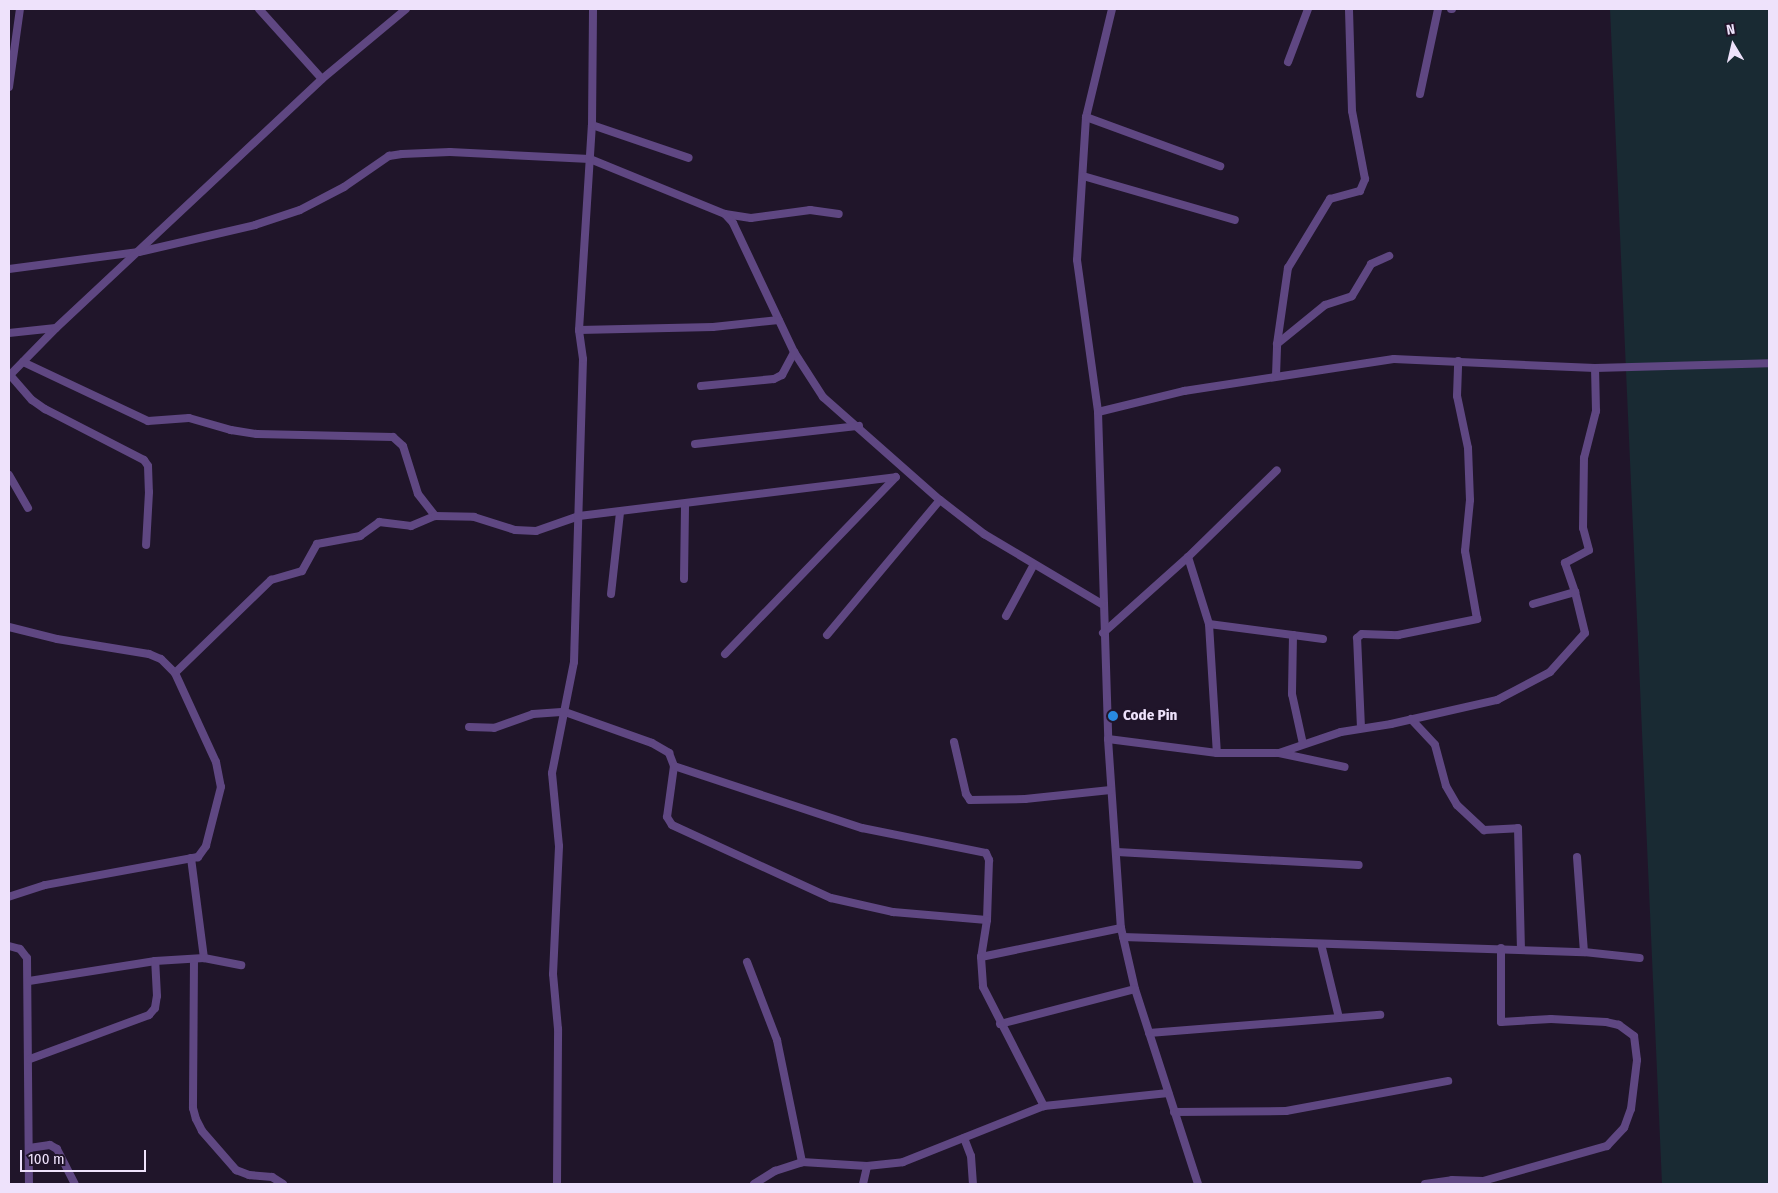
<!DOCTYPE html>
<style>
body{margin:0}
#map{position:relative;width:1778px;height:1193px;overflow:hidden;background:#20152a;font-family:"Fira Sans Condensed",sans-serif}
div>[style]{position:absolute}
.green>*{inset:0;background:#192a33}
.street>*{height:8px;margin:-4px;padding:0 4px;transform-origin:4px;border-radius:4px;background:#5f4782}
.dots>*{width:14px;height:14px;translate:-50% -50%;box-sizing:border-box;border:2px solid #20152a;border-radius:50%}
span{translate:-50% -50%;white-space:nowrap;text-align:center;line-height:1.15;-webkit-text-stroke:4.5px #20152a;paint-order:stroke}
.poi-label{font-size:15px;color:#eee2fb;font-weight:700}
.left{translate:0 -50%;text-align:left}
.frame{position:absolute;inset:0;border:10px solid #eee2fb;pointer-events:none}
.north{position:absolute;left:1708px;top:20px;width:50px;height:50px;-webkit-text-stroke:4px #20152a;paint-order:stroke;rotate:351deg;font-size:14px;font-weight:700;line-height:20px;text-align:center;color:#eee2fb}
.north::after{content:'';display:block;margin:auto;width:18px;height:22px;background:#eee2fb;clip-path:polygon(50% 0,100% 100%,50% 72%,0 100%)}
.scale{position:absolute;left:20px;top:1150px;width:126px;height:22px;box-sizing:border-box;border:2px solid #eee2fb;border-top:0;padding-left:6px;font-size:15px;line-height:18px;white-space:nowrap;color:#eee2fb;-webkit-text-stroke:4px #20152a;paint-order:stroke}
</style>
<div id="map">
<div class="green">
<i style="clip-path:polygon(1610px 9px,1769px 9px,1769px 1184px,1662px 1184px)"></i>
</div>
<div class="street">
<i style="left:259px;top:9px;width:94px;rotate:48deg"></i>
<i style="left:1112px;top:9px;width:111px;rotate:103.5deg"></i>
<i style="left:1086px;top:117px;width:143px;rotate:93.6deg"></i>
<i style="left:1077px;top:260px;width:153px;rotate:82.1deg"></i>
<i style="left:1098px;top:412px;width:327px;rotate:88.2deg"></i>
<i style="left:1108px;top:739px;width:189px;rotate:86.1deg"></i>
<i style="left:1121px;top:928px;width:63px;rotate:77.1deg"></i>
<i style="left:1135px;top:989px;width:205px;rotate:72.1deg"></i>
<i style="left:1451px;top:9px;width:1px"></i>
<i style="left:1288px;top:62px;width:57px;rotate:-69.3deg"></i>
<i style="left:9px;top:87px;width:79px;rotate:-82deg"></i>
<i style="left:1420px;top:94px;width:87px;rotate:-78deg"></i>
<i style="left:1086px;top:117px;width:143px;rotate:20.1deg"></i>
<i style="left:592px;top:125px;width:102px;rotate:18.8deg"></i>
<i style="left:1083px;top:176px;width:158px;rotate:16.1deg"></i>
<i style="left:725px;top:214px;width:26px;rotate:9deg"></i>
<i style="left:751px;top:218px;width:60px;rotate:-7.7deg"></i>
<i style="left:810px;top:210px;width:29px;rotate:8deg"></i>
<i style="left:9px;top:269px;width:131px;rotate:-7.5deg"></i>
<i style="left:139px;top:252px;width:119px;rotate:-13.1deg"></i>
<i style="left:255px;top:225px;width:47px;rotate:-18.4deg"></i>
<i style="left:300px;top:210px;width:50px;rotate:-27.6deg"></i>
<i style="left:344px;top:187px;width:55px;rotate:-34.6deg"></i>
<i style="left:389px;top:156px;width:13px;rotate:-9deg"></i>
<i style="left:402px;top:154px;width:48px;rotate:-2.4deg"></i>
<i style="left:450px;top:152px;width:140px;rotate:2.9deg"></i>
<i style="left:590px;top:159px;width:146px;rotate:22.2deg"></i>
<i style="left:725px;top:214px;width:12px;rotate:48deg"></i>
<i style="left:733px;top:223px;width:143px;rotate:64.7deg"></i>
<i style="left:794px;top:352px;width:54px;rotate:57.2deg"></i>
<i style="left:823px;top:397px;width:156px;rotate:41.4deg"></i>
<i style="left:940px;top:500px;width:56px;rotate:37.7deg"></i>
<i style="left:984px;top:534px;width:137px;rotate:30.7deg"></i>
<i style="left:579px;top:330px;width:134px;rotate:-1.3deg"></i>
<i style="left:713px;top:327px;width:66px;rotate:-6.1deg"></i>
<i style="left:9px;top:333px;width:47px;rotate:-6.1deg"></i>
<i style="left:1277px;top:344px;width:62px;rotate:-39.1deg"></i>
<i style="left:1325px;top:305px;width:28px;rotate:-18deg"></i>
<i style="left:1352px;top:296px;width:37px;rotate:-59deg"></i>
<i style="left:1371px;top:264px;width:20px;rotate:-24deg"></i>
<i style="left:23px;top:362px;width:138px;rotate:25.3deg"></i>
<i style="left:148px;top:421px;width:41px;rotate:-4.2deg"></i>
<i style="left:189px;top:418px;width:44px;rotate:15.9deg"></i>
<i style="left:231px;top:430px;width:26px;rotate:9deg"></i>
<i style="left:257px;top:434px;width:136px;rotate:1.3deg"></i>
<i style="left:393px;top:437px;width:13px;rotate:42deg"></i>
<i style="left:403px;top:446px;width:50px;rotate:72.6deg"></i>
<i style="left:418px;top:494px;width:28px;rotate:52deg"></i>
<i style="left:10px;top:375px;width:33px;rotate:49deg"></i>
<i style="left:32px;top:400px;width:16px;rotate:35deg"></i>
<i style="left:45px;top:409px;width:111px;rotate:27.3deg"></i>
<i style="left:144px;top:460px;width:7px;rotate:56deg"></i>
<i style="left:148px;top:466px;width:26px;rotate:88deg"></i>
<i style="left:149px;top:492px;width:53px;rotate:93.2deg"></i>
<i style="left:9px;top:376px;width:67px;rotate:-45.6deg"></i>
<i style="left:56px;top:328px;width:364px;rotate:-43.1deg"></i>
<i style="left:322px;top:79px;width:109px;rotate:-39.8deg"></i>
<i style="left:1276px;top:376px;width:32px;rotate:-88deg"></i>
<i style="left:1277px;top:344px;width:77px;rotate:-81.8deg"></i>
<i style="left:1288px;top:268px;width:81px;rotate:-58.7deg"></i>
<i style="left:1330px;top:199px;width:31px;rotate:-15deg"></i>
<i style="left:1360px;top:191px;width:13px;rotate:-67deg"></i>
<i style="left:1365px;top:179px;width:69px;rotate:-100.8deg"></i>
<i style="left:1352px;top:111px;width:102px;rotate:-91.7deg"></i>
<i style="left:701px;top:386px;width:73px;rotate:-5.5deg"></i>
<i style="left:774px;top:379px;width:9px;rotate:-27deg"></i>
<i style="left:782px;top:375px;width:26px;rotate:-62deg"></i>
<i style="left:1098px;top:412px;width:89px;rotate:-13.7deg"></i>
<i style="left:1184px;top:391px;width:212px;rotate:-8.7deg"></i>
<i style="left:1394px;top:359px;width:201px;rotate:2.6deg"></i>
<i style="left:1595px;top:368px;width:174px;rotate:-1.6deg"></i>
<i style="left:695px;top:444px;width:165px;rotate:-6.3deg"></i>
<i style="left:9px;top:475px;width:38px;rotate:60deg"></i>
<i style="left:1188px;top:557px;width:70px;rotate:72.6deg"></i>
<i style="left:1209px;top:624px;width:129px;rotate:86.5deg"></i>
<i style="left:684px;top:579px;width:75px;rotate:-89.2deg"></i>
<i style="left:611px;top:594px;width:82px;rotate:-83.7deg"></i>
<i style="left:1533px;top:604px;width:44px;rotate:-15.9deg"></i>
<i style="left:1575px;top:592px;width:31px;rotate:-109deg"></i>
<i style="left:1565px;top:563px;width:27px;rotate:-28deg"></i>
<i style="left:1589px;top:550px;width:23px;rotate:-105deg"></i>
<i style="left:1583px;top:528px;width:70px;rotate:-89.2deg"></i>
<i style="left:1584px;top:458px;width:49px;rotate:-75.7deg"></i>
<i style="left:1596px;top:411px;width:43px;rotate:-91.3deg"></i>
<i style="left:1006px;top:616px;width:57px;rotate:-61.6deg"></i>
<i style="left:1209px;top:624px;width:115px;rotate:7.5deg"></i>
<i style="left:9px;top:627px;width:49px;rotate:14deg"></i>
<i style="left:57px;top:639px;width:93px;rotate:9.3deg"></i>
<i style="left:149px;top:654px;width:13px;rotate:23deg"></i>
<i style="left:161px;top:659px;width:20px;rotate:45deg"></i>
<i style="left:175px;top:673px;width:98px;rotate:65.3deg"></i>
<i style="left:216px;top:762px;width:25px;rotate:79deg"></i>
<i style="left:221px;top:787px;width:61px;rotate:104.3deg"></i>
<i style="left:206px;top:846px;width:14px;rotate:126deg"></i>
<i style="left:198px;top:857px;width:156px;rotate:169.6deg"></i>
<i style="left:45px;top:885px;width:38px;rotate:162deg"></i>
<i style="left:1103px;top:633px;width:114px;rotate:-41.8deg"></i>
<i style="left:1188px;top:557px;width:124px;rotate:-44.3deg"></i>
<i style="left:827px;top:635px;width:176px;rotate:-50.1deg"></i>
<i style="left:1293px;top:635px;width:59px;rotate:91deg"></i>
<i style="left:1292px;top:694px;width:51px;rotate:77.6deg"></i>
<i style="left:725px;top:654px;width:246px;rotate:-46deg"></i>
<i style="left:175px;top:673px;width:134px;rotate:-44.1deg"></i>
<i style="left:271px;top:580px;width:32px;rotate:-16deg"></i>
<i style="left:302px;top:571px;width:31px;rotate:-61deg"></i>
<i style="left:317px;top:544px;width:44px;rotate:-10.5deg"></i>
<i style="left:360px;top:536px;width:24px;rotate:-36deg"></i>
<i style="left:379px;top:522px;width:32px;rotate:7deg"></i>
<i style="left:411px;top:526px;width:26px;rotate:-23deg"></i>
<i style="left:435px;top:516px;width:39px;rotate:1deg"></i>
<i style="left:474px;top:517px;width:43px;rotate:17.6deg"></i>
<i style="left:515px;top:530px;width:21px;rotate:3deg"></i>
<i style="left:536px;top:531px;width:46px;rotate:-19.2deg"></i>
<i style="left:579px;top:516px;width:319px;rotate:-7deg"></i>
<i style="left:1411px;top:719px;width:35px;rotate:47deg"></i>
<i style="left:1435px;top:745px;width:42px;rotate:75deg"></i>
<i style="left:1446px;top:786px;width:22px;rotate:60deg"></i>
<i style="left:1457px;top:805px;width:37px;rotate:43deg"></i>
<i style="left:1484px;top:830px;width:34px;rotate:-3deg"></i>
<i style="left:1518px;top:828px;width:121px;rotate:88.6deg"></i>
<i style="left:469px;top:727px;width:25px;rotate:2deg"></i>
<i style="left:494px;top:728px;width:41px;rotate:-19.7deg"></i>
<i style="left:533px;top:714px;width:32px;rotate:-4deg"></i>
<i style="left:565px;top:712px;width:92px;rotate:19.6deg"></i>
<i style="left:652px;top:743px;width:20px;rotate:30deg"></i>
<i style="left:669px;top:753px;width:14px;rotate:69deg"></i>
<i style="left:674px;top:766px;width:51px;rotate:97.8deg"></i>
<i style="left:667px;top:817px;width:9px;rotate:58deg"></i>
<i style="left:672px;top:825px;width:175px;rotate:24.7deg"></i>
<i style="left:831px;top:898px;width:64px;rotate:12.7deg"></i>
<i style="left:893px;top:912px;width:94px;rotate:4.9deg"></i>
<i style="left:1361px;top:728px;width:90px;rotate:-92.5deg"></i>
<i style="left:1357px;top:638px;width:6px;rotate:-39deg"></i>
<i style="left:1362px;top:634px;width:36px;rotate:2deg"></i>
<i style="left:1398px;top:635px;width:81px;rotate:-11.4deg"></i>
<i style="left:1477px;top:619px;width:69px;rotate:-100deg"></i>
<i style="left:1465px;top:551px;width:51px;rotate:-84.4deg"></i>
<i style="left:1470px;top:500px;width:52px;rotate:-92.2deg"></i>
<i style="left:1468px;top:448px;width:53px;rotate:-101.9deg"></i>
<i style="left:1457px;top:396px;width:35px;rotate:-88deg"></i>
<i style="left:1108px;top:739px;width:110px;rotate:7.3deg"></i>
<i style="left:1217px;top:753px;width:62px"></i>
<i style="left:1279px;top:753px;width:67px;rotate:12deg"></i>
<i style="left:954px;top:742px;width:53px;rotate:77deg"></i>
<i style="left:966px;top:794px;width:7px;rotate:56deg"></i>
<i style="left:970px;top:800px;width:55px;rotate:-1deg"></i>
<i style="left:1025px;top:799px;width:86px;rotate:-6deg"></i>
<i style="left:1279px;top:753px;width:65px;rotate:-18.7deg"></i>
<i style="left:1341px;top:732px;width:51px;rotate:-9.1deg"></i>
<i style="left:1391px;top:724px;width:109px;rotate:-12.8deg"></i>
<i style="left:1497px;top:700px;width:60px;rotate:-27.8deg"></i>
<i style="left:1550px;top:672px;width:52px;rotate:-48.1deg"></i>
<i style="left:1585px;top:633px;width:42px;rotate:-103.7deg"></i>
<i style="left:674px;top:766px;width:198px;rotate:18.3deg"></i>
<i style="left:862px;top:828px;width:126px;rotate:11.4deg"></i>
<i style="left:986px;top:853px;width:8px;rotate:67deg"></i>
<i style="left:989px;top:860px;width:60px;rotate:91.9deg"></i>
<i style="left:987px;top:920px;width:37px;rotate:99deg"></i>
<i style="left:981px;top:957px;width:30px;rotate:86deg"></i>
<i style="left:983px;top:987px;width:134px;rotate:62.9deg"></i>
<i style="left:1117px;top:852px;width:242px;rotate:3.1deg"></i>
<i style="left:1577px;top:857px;width:95px;rotate:85.8deg"></i>
<i style="left:191px;top:858px;width:101px;rotate:82.6deg"></i>
<i style="left:1123px;top:937px;width:461px;rotate:1.9deg"></i>
<i style="left:1584px;top:952px;width:56px;rotate:6.1deg"></i>
<i style="left:1321px;top:944px;width:76px;rotate:76.3deg"></i>
<i style="left:9px;top:946px;width:11px;rotate:15deg"></i>
<i style="left:20px;top:949px;width:11px;rotate:52deg"></i>
<i style="left:27px;top:958px;width:226px;rotate:89.5deg"></i>
<i style="left:981px;top:957px;width:143px;rotate:-11.7deg"></i>
<i style="left:194px;top:959px;width:149px;rotate:90.4deg"></i>
<i style="left:193px;top:1108px;width:11px;rotate:75deg"></i>
<i style="left:196px;top:1119px;width:13px;rotate:63deg"></i>
<i style="left:202px;top:1131px;width:52px;rotate:48.9deg"></i>
<i style="left:236px;top:1170px;width:14px;rotate:21deg"></i>
<i style="left:249px;top:1175px;width:23px;rotate:5deg"></i>
<i style="left:272px;top:1177px;width:13px;rotate:32deg"></i>
<i style="left:747px;top:962px;width:84px;rotate:69deg"></i>
<i style="left:777px;top:1040px;width:125px;rotate:78.4deg"></i>
<i style="left:29px;top:981px;width:128px;rotate:-9deg"></i>
<i style="left:155px;top:961px;width:49px;rotate:-3.5deg"></i>
<i style="left:204px;top:958px;width:38px;rotate:11deg"></i>
<i style="left:1000px;top:1024px;width:139px;rotate:-14.5deg"></i>
<i style="left:1149px;top:1033px;width:232px;rotate:-4.5deg"></i>
<i style="left:30px;top:1059px;width:127px;rotate:-20.3deg"></i>
<i style="left:149px;top:1015px;width:9px;rotate:-49deg"></i>
<i style="left:155px;top:1008px;width:12px;rotate:-81deg"></i>
<i style="left:157px;top:996px;width:35px;rotate:-93deg"></i>
<i style="left:1174px;top:1112px;width:112px;rotate:-0.5deg"></i>
<i style="left:1286px;top:1111px;width:165px;rotate:-10.5deg"></i>
<i style="left:964px;top:1138px;width:19px;rotate:69deg"></i>
<i style="left:971px;top:1156px;width:28px;rotate:86deg"></i>
<i style="left:29px;top:1148px;width:21px;rotate:-8deg"></i>
<i style="left:50px;top:1145px;width:8px;rotate:30deg"></i>
<i style="left:57px;top:1149px;width:39px;rotate:63deg"></i>
<i style="left:557px;top:1184px;width:155px;rotate:-89.6deg"></i>
<i style="left:558px;top:1029px;width:55px;rotate:-95.2deg"></i>
<i style="left:553px;top:974px;width:128px;rotate:-87.3deg"></i>
<i style="left:559px;top:846px;width:73px;rotate:-95.5deg"></i>
<i style="left:552px;top:773px;width:113px;rotate:-78.8deg"></i>
<i style="left:574px;top:662px;width:303px;rotate:-88.3deg"></i>
<i style="left:583px;top:359px;width:29px;rotate:-98deg"></i>
<i style="left:579px;top:330px;width:205px;rotate:-86.4deg"></i>
<i style="left:592px;top:125px;width:116px;rotate:-89.5deg"></i>
<i style="left:754px;top:1184px;width:25px;rotate:-32deg"></i>
<i style="left:775px;top:1171px;width:28px;rotate:-18deg"></i>
<i style="left:802px;top:1162px;width:65px;rotate:3.5deg"></i>
<i style="left:867px;top:1166px;width:36px;rotate:-6deg"></i>
<i style="left:903px;top:1162px;width:152px;rotate:-21.7deg"></i>
<i style="left:1044px;top:1106px;width:125px;rotate:-6deg"></i>
<i style="left:863px;top:1184px;width:18px;rotate:-77deg"></i>
<i style="left:1425px;top:1184px;width:27px;rotate:-8deg"></i>
<i style="left:1452px;top:1180px;width:31px;rotate:2deg"></i>
<i style="left:1483px;top:1181px;width:129px;rotate:-15.8deg"></i>
<i style="left:1607px;top:1146px;width:25px;rotate:-47deg"></i>
<i style="left:1624px;top:1128px;width:20px;rotate:-70deg"></i>
<i style="left:1631px;top:1109px;width:49px;rotate:-83deg"></i>
<i style="left:1637px;top:1060px;width:24px;rotate:-97deg"></i>
<i style="left:1634px;top:1036px;width:19px;rotate:-144deg"></i>
<i style="left:1619px;top:1025px;width:13px;rotate:-167deg"></i>
<i style="left:1606px;top:1022px;width:55px;rotate:-176.9deg"></i>
<i style="left:1551px;top:1019px;width:50px;rotate:176.6deg"></i>
<i style="left:1501px;top:1022px;width:74px;rotate:-90deg"></i>
</div>
<div class="dots">
<i style="left:1113px;top:716px;background:#288ae1"></i>
</div>
<div class="poi-label">
<span class="left" style="left:1123px;top:716px">Code Pin</span>
</div>
<div class="frame"></div>
<div class="north">N</div>
<div class="scale">100 m</div>
</div>
